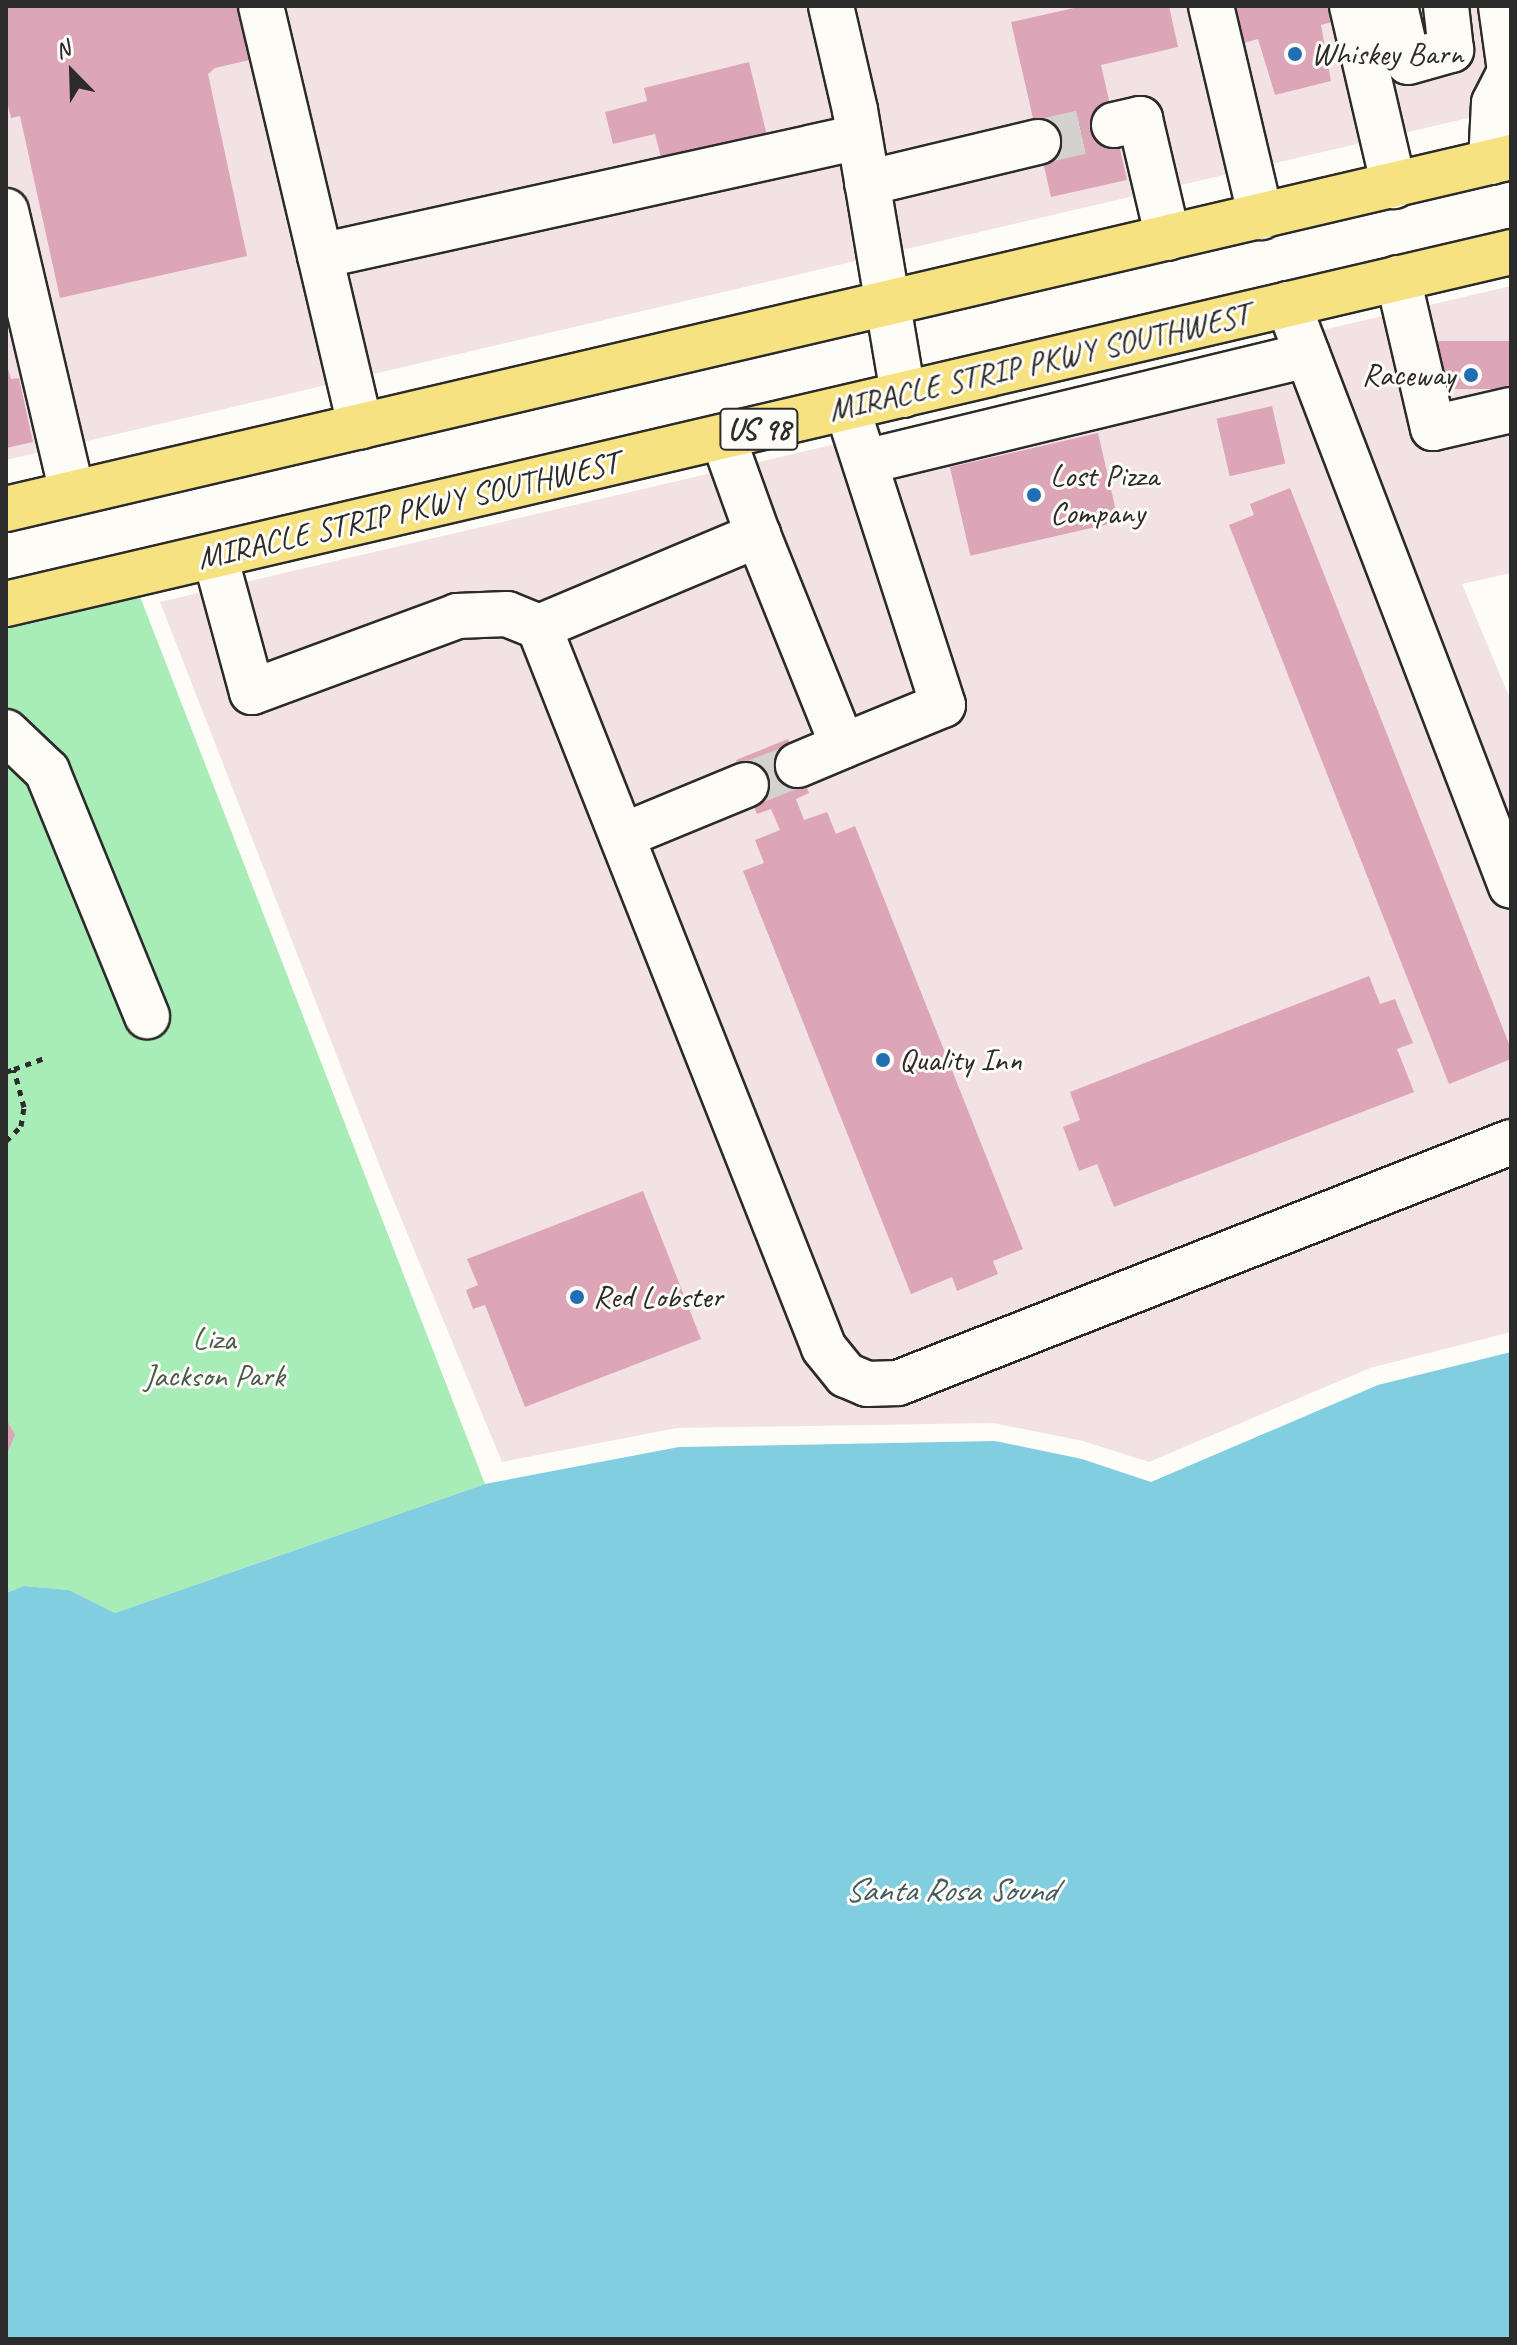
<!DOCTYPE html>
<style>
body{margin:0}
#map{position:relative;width:1517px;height:2345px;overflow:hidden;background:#fdfcf7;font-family:Caveat,sans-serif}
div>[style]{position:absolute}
.built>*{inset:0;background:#f3e2e4}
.green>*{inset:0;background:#a8ecb7}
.water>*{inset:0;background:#80cedf}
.building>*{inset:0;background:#dda5b8;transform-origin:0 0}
.minor-tunnel>*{height:44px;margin-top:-22px;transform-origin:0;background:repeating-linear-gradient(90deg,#d3d2ce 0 44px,transparent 0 66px)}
.path>*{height:5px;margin-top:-2.5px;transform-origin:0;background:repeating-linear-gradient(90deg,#2b2b2b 0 6px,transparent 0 12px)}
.roads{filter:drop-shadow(2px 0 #2b2b2b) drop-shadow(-2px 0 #2b2b2b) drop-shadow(0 2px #2b2b2b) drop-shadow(0 -2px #2b2b2b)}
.minor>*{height:44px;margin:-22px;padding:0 22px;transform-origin:22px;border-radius:22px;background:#fdfcf7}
.highway>*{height:44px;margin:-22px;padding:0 22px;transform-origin:22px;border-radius:22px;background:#f6e281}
.dots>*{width:22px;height:22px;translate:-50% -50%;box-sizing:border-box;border:4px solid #fdfcf7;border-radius:50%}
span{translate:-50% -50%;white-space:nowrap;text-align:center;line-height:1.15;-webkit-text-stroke:6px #fdfcf7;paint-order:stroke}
.shield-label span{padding:2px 6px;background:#fdfcf7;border:2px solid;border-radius:6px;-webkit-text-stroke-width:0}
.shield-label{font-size:30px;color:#2b2b2b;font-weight:700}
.poi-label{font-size:32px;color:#2b2b2b}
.left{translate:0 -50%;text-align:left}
.right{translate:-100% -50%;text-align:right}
.street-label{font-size:32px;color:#2b2b2b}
.park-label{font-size:32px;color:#4a5b4e}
.water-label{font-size:34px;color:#445c61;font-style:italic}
.frame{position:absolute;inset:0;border:8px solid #2b2b2b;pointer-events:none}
.north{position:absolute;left:32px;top:32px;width:80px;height:80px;-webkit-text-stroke:6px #fdfcf7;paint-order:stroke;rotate:337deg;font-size:22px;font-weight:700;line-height:32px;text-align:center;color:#2b2b2b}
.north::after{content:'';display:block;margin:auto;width:28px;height:36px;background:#2b2b2b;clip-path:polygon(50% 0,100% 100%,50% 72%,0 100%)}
</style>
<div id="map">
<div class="built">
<i style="clip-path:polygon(6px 6px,811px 6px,836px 113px,860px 260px,6px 460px)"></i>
<i style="clip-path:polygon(851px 6px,1511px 6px,1511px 108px,898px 251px)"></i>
<i style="clip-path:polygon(1511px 286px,1511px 573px,1462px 584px,1511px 701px,1511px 1332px,1370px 1368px,1149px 1462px,1083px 1441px,993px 1423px,677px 1428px,502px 1462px,386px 1182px,160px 602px)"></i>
</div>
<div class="green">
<i style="clip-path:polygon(132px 576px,485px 1484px,115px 1613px,69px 1590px,24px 1586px,6px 1593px,6px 604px)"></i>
</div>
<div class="water">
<i style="clip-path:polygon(1511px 1352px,1511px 2339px,6px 2339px,6px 1593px,24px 1586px,69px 1590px,115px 1613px,485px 1484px,679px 1447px,995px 1441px,1082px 1459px,1151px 1482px,1378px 1385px)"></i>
</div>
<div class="building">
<i style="clip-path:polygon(6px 6px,247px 6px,258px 58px,215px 68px,208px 74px,247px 256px,60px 298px,20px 116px,11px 118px,6px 97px)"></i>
<i style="clip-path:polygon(1083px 6px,1169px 6px,1178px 47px,1101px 65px,1127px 180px,1051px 197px,1011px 22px)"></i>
<i style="clip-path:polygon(1231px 6px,1335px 6px,1339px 20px,1321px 25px,1331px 81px,1275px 95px,1258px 39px,1240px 44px)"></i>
<i style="clip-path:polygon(749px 62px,769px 144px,664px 169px,655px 134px,613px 144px,605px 112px,647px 101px,644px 88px)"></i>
<i style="left:1511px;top:341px;width:48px;height:86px;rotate:90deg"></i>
<i style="clip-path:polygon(6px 363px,11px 379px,19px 378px,33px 442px,6px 448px)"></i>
<i style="left:1272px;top:406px;width:59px;height:57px;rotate:77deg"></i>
<i style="left:1098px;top:433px;width:91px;height:152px;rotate:77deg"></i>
<i style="clip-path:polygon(1290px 488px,1511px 1049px,1511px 1059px,1449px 1084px,1229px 525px,1254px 515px,1250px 504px)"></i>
<i style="clip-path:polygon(788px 739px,809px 793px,796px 799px,804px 820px,827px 812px,836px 834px,855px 826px,1023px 1249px,993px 1261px,998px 1274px,957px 1291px,952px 1277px,911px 1294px,743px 871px,764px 863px,755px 840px,780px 830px,771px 809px,757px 814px,736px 760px)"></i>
<i style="clip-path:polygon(1369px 976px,1380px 1004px,1395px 999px,1413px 1043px,1397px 1049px,1414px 1092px,1114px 1207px,1097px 1164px,1079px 1171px,1063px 1127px,1080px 1120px,1070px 1092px)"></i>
<i style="clip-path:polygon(643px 1191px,701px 1339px,525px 1407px,485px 1305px,473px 1309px,466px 1290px,478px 1285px,467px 1259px)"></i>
<i style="clip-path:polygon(6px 1419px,15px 1435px,6px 1456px)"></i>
</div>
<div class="minor-tunnel">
<i style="left:1038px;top:142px;width:78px;rotate:-12.6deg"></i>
<i style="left:746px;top:785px;width:56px;rotate:-21deg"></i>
</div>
<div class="path">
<i style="left:6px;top:1072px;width:9px;rotate:-21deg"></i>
<i style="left:6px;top:1141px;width:21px;rotate:-45deg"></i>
<i style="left:21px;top:1126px;width:19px;rotate:-81deg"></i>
<i style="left:24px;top:1107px;width:39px;rotate:-105deg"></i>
<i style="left:14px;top:1069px;width:35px;rotate:-20deg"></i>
</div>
<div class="roads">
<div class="minor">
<i style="left:261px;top:6px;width:432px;rotate:76.7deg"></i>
<i style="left:831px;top:6px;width:107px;rotate:77deg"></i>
<i style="left:855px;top:110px;width:289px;rotate:80.4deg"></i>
<i style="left:1211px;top:6px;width:217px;rotate:76.7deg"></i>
<i style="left:1352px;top:6px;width:185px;rotate:76.9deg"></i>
<i style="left:1395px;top:6px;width:57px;rotate:76.9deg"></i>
<i style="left:1408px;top:62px;width:45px;rotate:-15.6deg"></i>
<i style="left:1451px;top:50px;width:44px;rotate:-96.5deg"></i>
<i style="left:1114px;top:125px;width:27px;rotate:-13deg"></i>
<i style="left:1140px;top:119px;width:122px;rotate:76.8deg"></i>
<i style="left:1491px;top:162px;width:59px;rotate:-87.1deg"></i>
<i style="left:1494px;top:103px;width:36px;rotate:-63deg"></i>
<i style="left:1510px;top:71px;width:66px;rotate:-97.9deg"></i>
<i style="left:867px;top:183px;width:176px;rotate:-13.5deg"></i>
<i style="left:6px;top:211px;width:290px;rotate:76.8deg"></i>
<i style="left:320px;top:256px;width:552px;rotate:-12.45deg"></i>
<i style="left:1398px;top:278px;width:154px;rotate:76.9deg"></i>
<i style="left:1433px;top:428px;width:80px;rotate:-13deg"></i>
<i style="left:1288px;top:304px;width:623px;rotate:69.04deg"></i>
<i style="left:865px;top:462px;width:455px;rotate:-13.6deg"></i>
<i style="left:758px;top:535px;width:227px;rotate:68.1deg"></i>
<i style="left:843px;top:746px;width:49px;rotate:157.1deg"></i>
<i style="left:215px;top:556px;width:141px;rotate:74.8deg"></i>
<i style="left:252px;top:692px;width:219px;rotate:-20.3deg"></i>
<i style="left:457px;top:616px;width:50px;rotate:-2.3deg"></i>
<i style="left:507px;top:614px;width:35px;rotate:22deg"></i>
<i style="left:539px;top:627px;width:775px;rotate:68.43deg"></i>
<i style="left:824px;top:1348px;width:35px;rotate:51deg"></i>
<i style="left:846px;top:1375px;width:23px;rotate:23deg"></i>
<i style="left:867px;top:1384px;width:31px;rotate:-2deg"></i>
<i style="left:898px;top:1383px;width:659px;rotate:-21.46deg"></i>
<i style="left:539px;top:627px;width:238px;rotate:-22.8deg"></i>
<i style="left:758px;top:535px;width:103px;rotate:-109.8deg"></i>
<i style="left:6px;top:732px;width:57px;rotate:43.6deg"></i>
<i style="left:47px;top:771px;width:265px;rotate:67.8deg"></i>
<i style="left:843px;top:746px;width:108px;rotate:-22.3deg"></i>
<i style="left:943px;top:705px;width:312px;rotate:-107.9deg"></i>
<i style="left:622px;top:836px;width:134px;rotate:-22.4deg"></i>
</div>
<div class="highway">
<i style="left:6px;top:509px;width:1546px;rotate:-13.16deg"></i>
<i style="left:6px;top:604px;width:1546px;rotate:-13.16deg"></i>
</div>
</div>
<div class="dots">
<i style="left:1295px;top:54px;background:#1f6fb2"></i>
<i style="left:1471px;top:375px;background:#1f6fb2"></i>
<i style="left:1034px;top:495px;background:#1f6fb2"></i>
<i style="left:883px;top:1060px;background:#1f6fb2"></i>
<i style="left:577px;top:1297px;background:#1f6fb2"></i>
</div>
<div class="shield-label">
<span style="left:759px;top:429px">US 98</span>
</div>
<div class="poi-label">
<span class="left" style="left:1311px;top:54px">Whiskey Barn</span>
<span class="right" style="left:1455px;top:375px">Raceway</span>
<span class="left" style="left:1050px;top:495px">Lost Pizza<br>Company</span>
<span class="left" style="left:899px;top:1060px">Quality Inn</span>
<span class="left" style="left:593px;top:1297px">Red Lobster</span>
</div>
<div class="street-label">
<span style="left:1039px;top:363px;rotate:-13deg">MIRACLE STRIP PKWY SOUTHWEST</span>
<span style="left:408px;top:511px;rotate:-13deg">MIRACLE STRIP PKWY SOUTHWEST</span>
</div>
<div class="park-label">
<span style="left:214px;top:1358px">Liza<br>Jackson Park</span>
</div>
<div class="water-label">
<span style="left:950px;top:1890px">Santa Rosa Sound</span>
</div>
<div class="frame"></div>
<div class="north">N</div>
</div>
